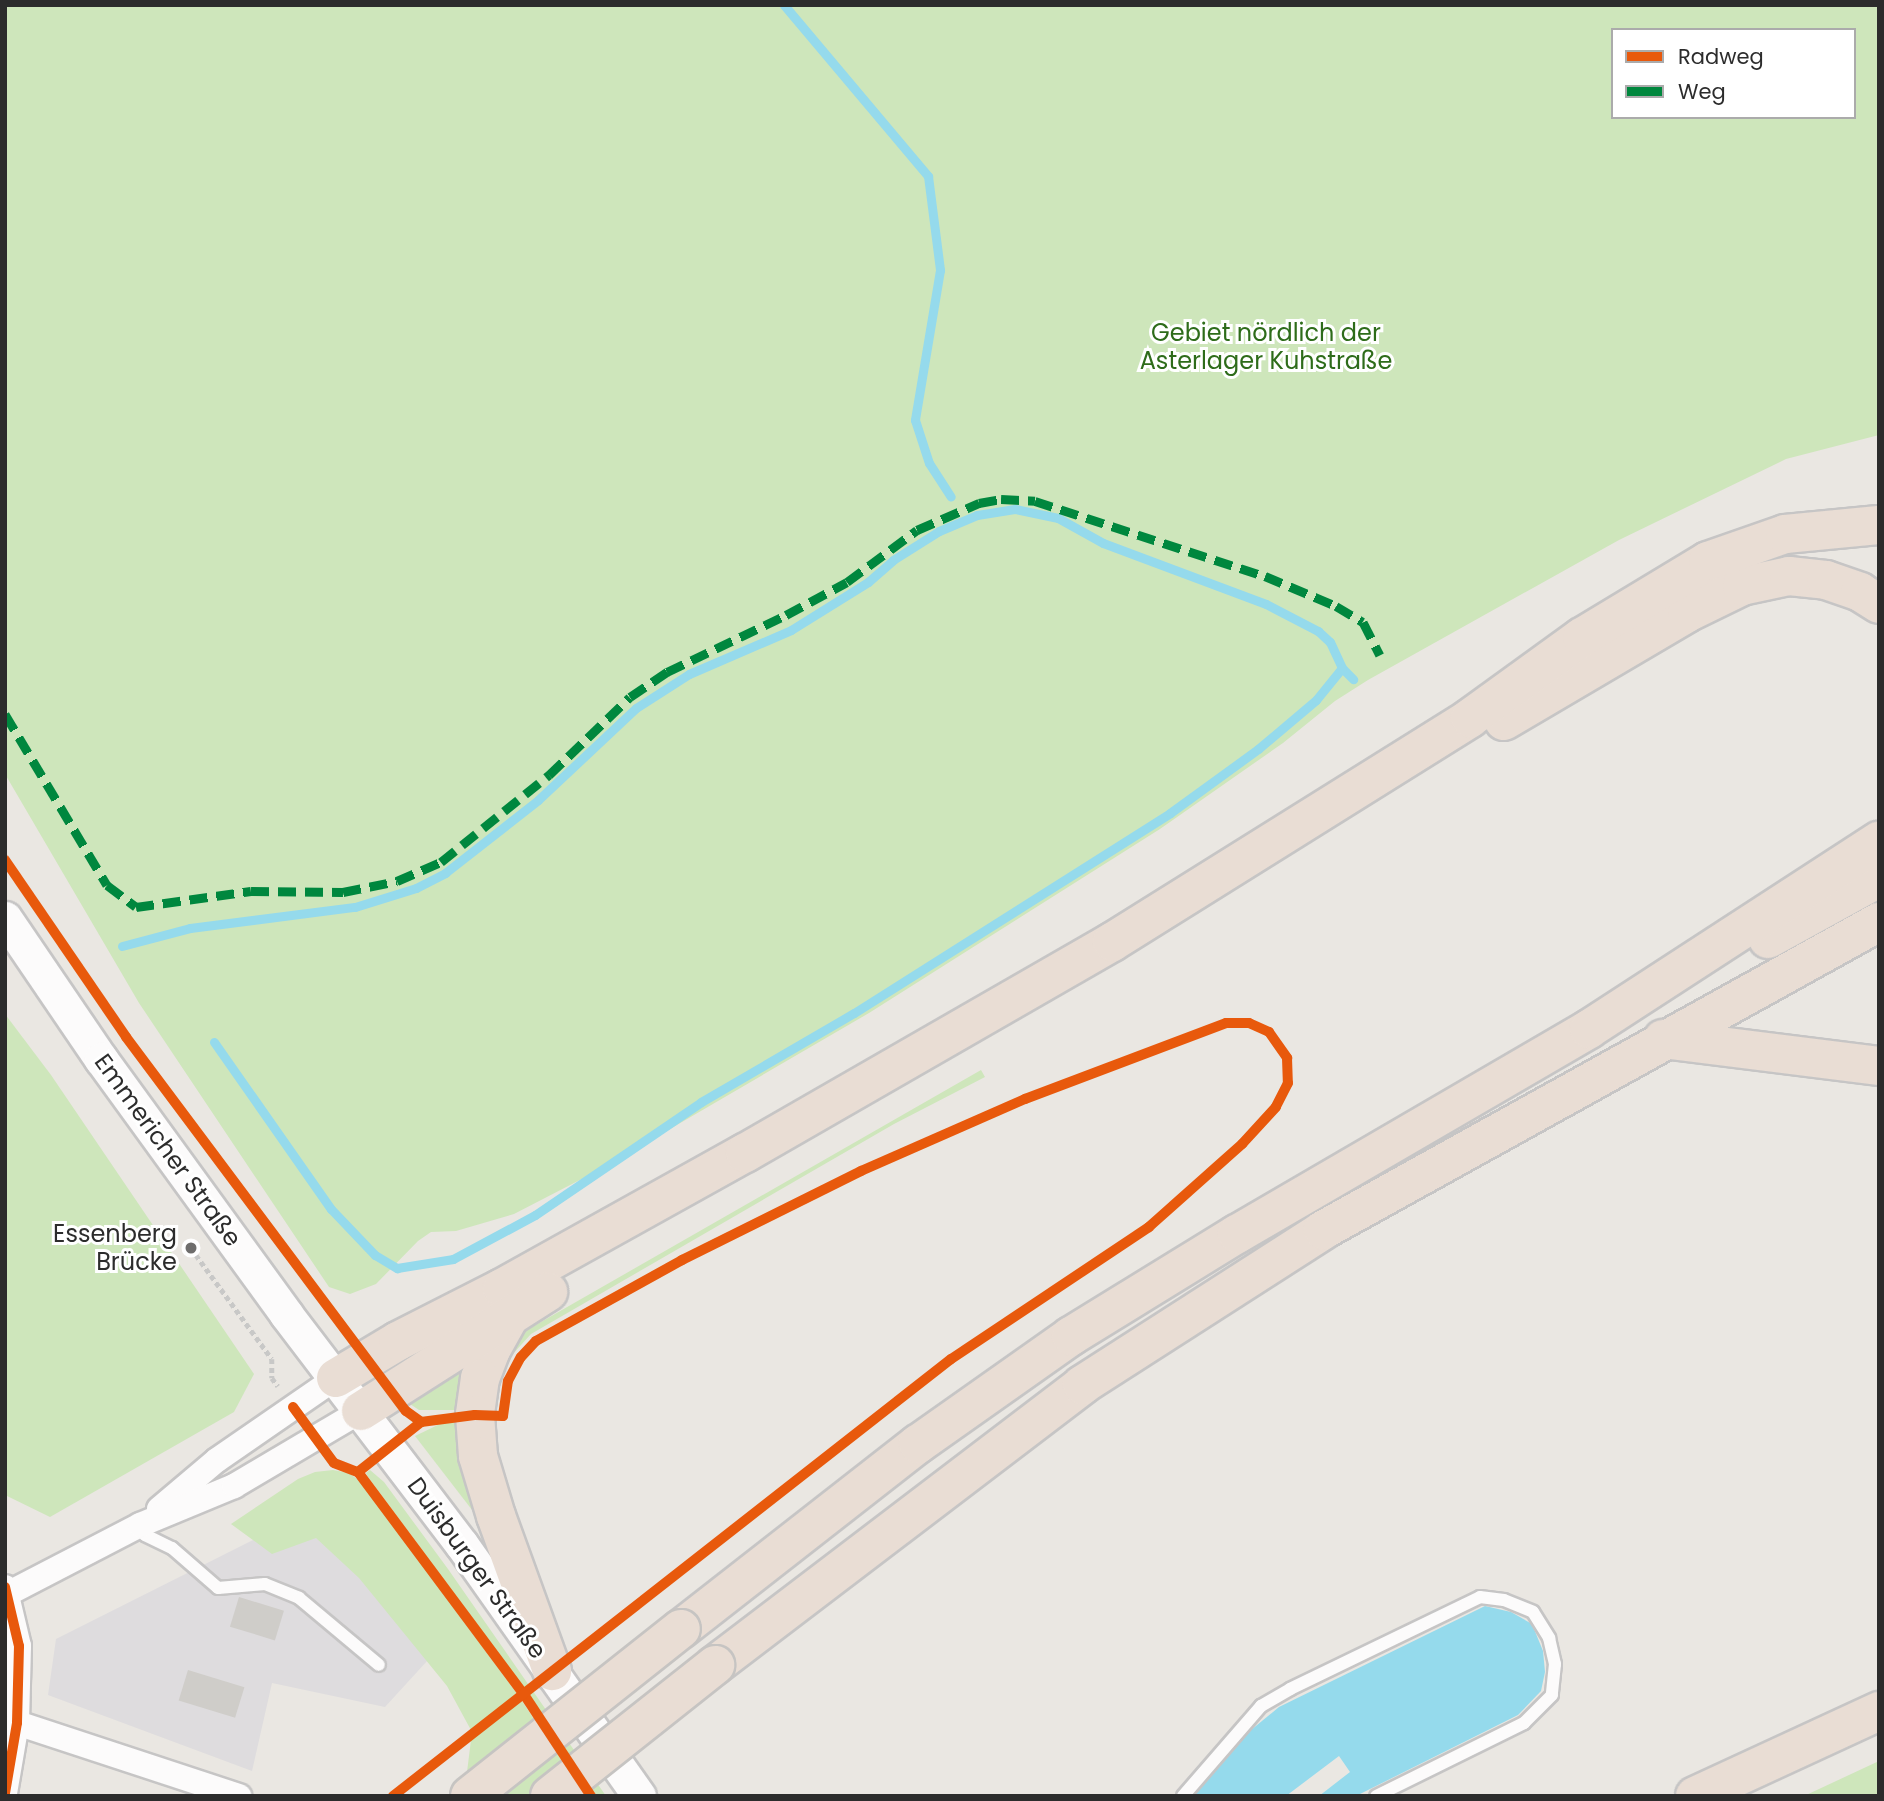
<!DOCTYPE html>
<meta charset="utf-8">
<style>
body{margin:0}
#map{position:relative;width:1884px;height:1801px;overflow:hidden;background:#eae7e2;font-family:Poppins,sans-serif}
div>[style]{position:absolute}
.industrial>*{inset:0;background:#dedcde}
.green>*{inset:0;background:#cee6bb}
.water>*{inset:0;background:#95daec}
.stream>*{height:9px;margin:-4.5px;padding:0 4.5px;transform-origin:4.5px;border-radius:4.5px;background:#95daec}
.building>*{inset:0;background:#cfcdc9;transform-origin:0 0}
.path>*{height:4.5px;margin-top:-2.25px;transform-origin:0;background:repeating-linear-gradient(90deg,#c8c8c7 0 5px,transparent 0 8.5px)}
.roads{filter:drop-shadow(2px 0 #c6c5c5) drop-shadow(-2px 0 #c6c5c5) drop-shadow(0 2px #c6c5c5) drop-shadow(0 -2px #c6c5c5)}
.lane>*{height:12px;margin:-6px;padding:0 6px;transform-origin:6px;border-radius:6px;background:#fcfbfb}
.street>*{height:24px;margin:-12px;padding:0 12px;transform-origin:12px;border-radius:12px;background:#fcfbfb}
.secondary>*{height:33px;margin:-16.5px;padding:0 16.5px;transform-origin:16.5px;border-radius:16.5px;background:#fcfbfb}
.highway>*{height:38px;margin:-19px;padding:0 19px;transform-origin:19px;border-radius:19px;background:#e9ddd4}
.bridges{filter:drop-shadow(2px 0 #c6c4c2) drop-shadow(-2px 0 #c6c4c2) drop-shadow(0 2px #c6c4c2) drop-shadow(0 -2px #c6c4c2)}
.highway-bridge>*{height:38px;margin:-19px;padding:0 19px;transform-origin:19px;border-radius:19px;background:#e9ddd4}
.quiet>*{height:9px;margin-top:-4.5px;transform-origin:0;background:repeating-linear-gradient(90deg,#00873e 0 18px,transparent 0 27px)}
.cycleway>*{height:10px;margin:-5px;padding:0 5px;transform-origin:5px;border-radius:5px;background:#e8590c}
.dots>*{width:19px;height:19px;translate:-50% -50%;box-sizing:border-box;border:4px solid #fff;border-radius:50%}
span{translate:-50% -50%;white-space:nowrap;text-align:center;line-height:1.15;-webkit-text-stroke:6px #fff;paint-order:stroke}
.park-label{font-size:24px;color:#2e6c1a}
.street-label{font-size:24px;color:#2c2c2c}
.poi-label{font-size:24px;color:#2c2c2c}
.right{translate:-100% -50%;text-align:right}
.frame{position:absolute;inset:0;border:7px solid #2c2c2c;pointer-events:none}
.legend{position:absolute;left:1611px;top:28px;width:245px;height:91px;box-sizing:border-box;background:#fff;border:2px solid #ababab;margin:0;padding:9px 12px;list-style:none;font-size:21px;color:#2c2c2c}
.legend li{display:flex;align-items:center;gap:14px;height:35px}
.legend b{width:35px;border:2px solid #ababab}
</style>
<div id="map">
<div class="industrial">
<i style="clip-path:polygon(319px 1507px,439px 1648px,385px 1707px,272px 1683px,252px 1771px,48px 1695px,56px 1639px)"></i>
</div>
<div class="green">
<i style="clip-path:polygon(evenodd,5px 5px,1879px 5px,1879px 435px,1786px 459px,1619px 540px,1368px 680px,1335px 701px,1283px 743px,1160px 829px,869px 1013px,603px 1168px,514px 1214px,456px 1231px,431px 1232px,418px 1241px,376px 1284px,350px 1294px,329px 1287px,139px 1003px,5px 774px,5px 5px,1613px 30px,1854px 30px,1854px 117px,1613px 117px,1613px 30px)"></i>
<i style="clip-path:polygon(5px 1014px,51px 1075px,254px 1374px,234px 1412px,50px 1517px,5px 1495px)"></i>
<i style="clip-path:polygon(981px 1070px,985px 1077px,894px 1124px,531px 1334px,511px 1356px,496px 1396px,489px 1397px,517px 1339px,527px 1330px)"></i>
<i style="clip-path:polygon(465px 1362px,459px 1410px,419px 1410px,404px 1400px)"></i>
<i style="clip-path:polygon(459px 1421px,479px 1519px,415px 1436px,444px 1422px)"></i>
<i style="clip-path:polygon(333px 1470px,349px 1473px,361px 1482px,518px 1695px,585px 1796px,464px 1796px,472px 1732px,447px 1686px,359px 1578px,316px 1538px,272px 1554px,231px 1524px,298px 1479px,315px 1472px)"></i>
<i style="clip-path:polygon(370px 1470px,384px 1482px,448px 1569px,606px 1796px,597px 1796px,526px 1690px,368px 1477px,366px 1473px)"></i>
<i style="clip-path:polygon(1879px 1761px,1879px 1796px,1804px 1796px)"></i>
</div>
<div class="water">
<i style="clip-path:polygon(1485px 1606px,1511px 1612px,1532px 1624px,1543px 1651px,1545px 1672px,1541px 1691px,1518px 1715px,1356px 1796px,1319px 1796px,1350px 1772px,1339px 1756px,1286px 1796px,1191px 1796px,1251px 1730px,1279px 1707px)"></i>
</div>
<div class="stream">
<i style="left:784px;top:5px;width:224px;rotate:49.9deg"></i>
<i style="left:928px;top:176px;width:95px;rotate:82.7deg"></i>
<i style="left:940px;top:270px;width:152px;rotate:99.5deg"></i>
<i style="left:915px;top:420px;width:45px;rotate:72deg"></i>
<i style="left:929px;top:463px;width:40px;rotate:57.1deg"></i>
<i style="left:122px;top:946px;width:70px;rotate:-14.8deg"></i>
<i style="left:190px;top:928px;width:166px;rotate:-7.3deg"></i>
<i style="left:355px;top:907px;width:64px;rotate:-17.3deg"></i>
<i style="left:416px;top:888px;width:33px;rotate:-27deg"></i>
<i style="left:445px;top:873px;width:118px;rotate:-38.1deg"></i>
<i style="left:538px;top:800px;width:134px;rotate:-43.2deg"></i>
<i style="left:636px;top:708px;width:63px;rotate:-32.7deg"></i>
<i style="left:689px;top:674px;width:111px;rotate:-23.3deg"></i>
<i style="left:791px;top:630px;width:91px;rotate:-31.9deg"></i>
<i style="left:868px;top:582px;width:33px;rotate:-41deg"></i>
<i style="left:893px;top:560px;width:54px;rotate:-32.2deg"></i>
<i style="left:939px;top:531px;width:41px;rotate:-22.8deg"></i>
<i style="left:977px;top:515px;width:38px;rotate:-9deg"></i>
<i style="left:1015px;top:509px;width:44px;rotate:11.8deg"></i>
<i style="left:1058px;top:518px;width:51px;rotate:29.1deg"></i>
<i style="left:1103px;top:543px;width:174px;rotate:20.5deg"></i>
<i style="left:1266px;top:604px;width:59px;rotate:27.4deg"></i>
<i style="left:1318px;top:631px;width:16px;rotate:43deg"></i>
<i style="left:1330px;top:642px;width:29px;rotate:65deg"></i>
<i style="left:1342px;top:668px;width:16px;rotate:45deg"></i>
<i style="left:214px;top:1042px;width:204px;rotate:55deg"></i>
<i style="left:331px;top:1209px;width:64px;rotate:46.3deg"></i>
<i style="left:375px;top:1255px;width:26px;rotate:31deg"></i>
<i style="left:397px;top:1268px;width:57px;rotate:-9.1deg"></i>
<i style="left:453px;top:1259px;width:93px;rotate:-28.2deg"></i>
<i style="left:535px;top:1215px;width:201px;rotate:-34.2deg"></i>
<i style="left:701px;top:1102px;width:177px;rotate:-30.2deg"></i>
<i style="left:854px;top:1013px;width:374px;rotate:-32.3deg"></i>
<i style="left:1170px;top:813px;width:109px;rotate:-36deg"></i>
<i style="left:1258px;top:749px;width:76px;rotate:-40.2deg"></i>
<i style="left:1316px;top:700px;width:41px;rotate:-50.9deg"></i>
</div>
<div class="building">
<i style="left:239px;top:1597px;width:47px;height:31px;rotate:17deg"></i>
<i style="left:188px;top:1670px;width:59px;height:32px;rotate:17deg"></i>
</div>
<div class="path">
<i style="left:191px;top:1248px;width:137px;rotate:53.9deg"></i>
<i style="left:272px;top:1359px;width:19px;rotate:90deg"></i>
<i style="left:272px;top:1378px;width:10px;rotate:53deg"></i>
</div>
<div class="roads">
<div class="lane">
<i style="left:140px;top:1525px;width:11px;rotate:63deg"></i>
<i style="left:145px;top:1535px;width:30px;rotate:26deg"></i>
<i style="left:172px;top:1548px;width:61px;rotate:41deg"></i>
<i style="left:218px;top:1588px;width:47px;rotate:-4.9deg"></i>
<i style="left:265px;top:1584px;width:37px;rotate:22deg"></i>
<i style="left:299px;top:1598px;width:104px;rotate:39.9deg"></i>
<i style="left:1183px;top:1796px;width:119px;rotate:-49.1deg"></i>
<i style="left:1261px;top:1706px;width:34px;rotate:-30deg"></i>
<i style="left:1290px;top:1689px;width:211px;rotate:-25.8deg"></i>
<i style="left:1480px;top:1597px;width:24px;rotate:7deg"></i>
<i style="left:1504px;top:1600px;width:31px;rotate:22deg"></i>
<i style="left:1533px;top:1612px;width:31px;rotate:58deg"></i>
<i style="left:1549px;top:1638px;width:27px;rotate:77deg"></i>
<i style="left:1555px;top:1664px;width:31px;rotate:96deg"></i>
<i style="left:1552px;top:1695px;width:40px;rotate:135deg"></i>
<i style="left:1524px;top:1723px;width:165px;rotate:153.7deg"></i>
</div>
<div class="street">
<i style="left:159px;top:1509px;width:76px;rotate:-40.2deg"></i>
<i style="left:217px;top:1460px;width:145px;rotate:-34.6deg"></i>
<i style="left:5px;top:1587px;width:61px;rotate:76.7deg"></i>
<i style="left:19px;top:1646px;width:77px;rotate:91.5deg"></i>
<i style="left:17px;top:1723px;width:71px;rotate:99.7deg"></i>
<i style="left:9px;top:1593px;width:148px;rotate:-27.4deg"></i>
<i style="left:140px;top:1525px;width:102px;rotate:-22.5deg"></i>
<i style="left:234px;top:1486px;width:147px;rotate:-30.6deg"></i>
<i style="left:17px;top:1723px;width:234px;rotate:18.2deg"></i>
</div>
<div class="secondary">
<i style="left:5px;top:918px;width:171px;rotate:55.8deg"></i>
<i style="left:101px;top:1059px;width:315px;rotate:54deg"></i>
<i style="left:286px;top:1314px;width:290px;rotate:52.7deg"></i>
<i style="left:462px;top:1545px;width:307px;rotate:54.8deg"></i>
</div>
<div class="highway">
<i style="left:1504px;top:721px;width:212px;rotate:-30.5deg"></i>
<i style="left:1687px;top:613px;width:61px;rotate:-26.1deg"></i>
<i style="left:1742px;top:586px;width:48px;rotate:-12deg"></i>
<i style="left:1789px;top:576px;width:37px;rotate:6deg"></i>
<i style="left:1826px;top:580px;width:36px;rotate:19deg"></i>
<i style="left:1860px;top:592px;width:22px;rotate:32deg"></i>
<i style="left:1768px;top:939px;width:127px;rotate:-28.8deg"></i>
<i style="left:1663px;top:1039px;width:218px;rotate:7.1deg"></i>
<i style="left:511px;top:1314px;width:41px;rotate:119.1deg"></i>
<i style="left:491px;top:1350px;width:30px;rotate:111deg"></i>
<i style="left:480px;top:1378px;width:37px;rotate:98deg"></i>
<i style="left:475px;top:1415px;width:41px;rotate:85.8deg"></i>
<i style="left:478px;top:1456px;width:63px;rotate:73.3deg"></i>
<i style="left:496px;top:1516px;width:165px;rotate:70.1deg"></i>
<i style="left:336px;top:1378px;width:72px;rotate:-30.8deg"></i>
<i style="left:398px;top:1341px;width:117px;rotate:-27deg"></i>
<i style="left:502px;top:1288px;width:278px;rotate:-29.1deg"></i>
<i style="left:745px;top:1153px;width:423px;rotate:-29.9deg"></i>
<i style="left:1112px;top:942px;width:422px;rotate:-32deg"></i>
<i style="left:1470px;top:718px;width:138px;rotate:-35.9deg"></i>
<i style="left:1582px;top:637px;width:147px;rotate:-31.1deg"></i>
<i style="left:1708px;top:561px;width:82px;rotate:-19.3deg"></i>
<i style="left:1785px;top:534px;width:94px;rotate:-5.5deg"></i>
<i style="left:361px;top:1411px;width:222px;rotate:-32.5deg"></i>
<i style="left:681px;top:1629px;width:301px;rotate:-38deg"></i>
<i style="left:918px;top:1444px;width:187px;rotate:-35.2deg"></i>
<i style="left:1071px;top:1336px;width:195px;rotate:-31.6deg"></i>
<i style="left:1237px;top:1234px;width:407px;rotate:-30.2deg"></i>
<i style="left:1589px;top:1029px;width:346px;rotate:-33deg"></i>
<i style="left:715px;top:1665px;width:462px;rotate:-37.3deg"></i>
<i style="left:1082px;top:1385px;width:287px;rotate:-32.7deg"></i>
<i style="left:1323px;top:1230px;width:636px;rotate:-28.98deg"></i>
<i style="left:1695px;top:1796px;width:203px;rotate:-24.8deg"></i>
</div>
</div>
<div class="bridges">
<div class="highway-bridge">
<i style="left:470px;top:1796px;width:269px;rotate:-38.4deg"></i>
<i style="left:550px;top:1796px;width:211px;rotate:-38.4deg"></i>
</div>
</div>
<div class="quiet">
<i style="left:5px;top:714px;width:199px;rotate:59.2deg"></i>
<i style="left:107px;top:885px;width:36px;rotate:37deg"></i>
<i style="left:136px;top:907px;width:116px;rotate:-7.9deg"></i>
<i style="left:251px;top:891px;width:92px;rotate:0.6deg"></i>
<i style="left:343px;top:892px;width:55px;rotate:-11.5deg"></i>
<i style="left:397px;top:881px;width:48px;rotate:-23.4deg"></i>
<i style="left:441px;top:862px;width:139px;rotate:-38.9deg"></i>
<i style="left:549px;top:775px;width:112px;rotate:-43.9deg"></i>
<i style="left:630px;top:697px;width:45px;rotate:-34deg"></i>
<i style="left:667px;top:672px;width:132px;rotate:-25.6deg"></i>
<i style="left:786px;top:615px;width:69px;rotate:-28.4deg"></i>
<i style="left:847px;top:582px;width:87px;rotate:-36.6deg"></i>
<i style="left:917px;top:530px;width:68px;rotate:-23.5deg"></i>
<i style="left:979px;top:503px;width:22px;rotate:-10deg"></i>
<i style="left:1001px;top:499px;width:34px;rotate:3deg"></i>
<i style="left:1035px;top:501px;width:242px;rotate:18.1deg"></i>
<i style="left:1265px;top:576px;width:77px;rotate:22.9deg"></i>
<i style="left:1336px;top:606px;width:31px;rotate:31deg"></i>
<i style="left:1363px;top:622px;width:37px;rotate:63deg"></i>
</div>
<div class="cycleway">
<i style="left:5px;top:860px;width:214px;rotate:55.6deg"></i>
<i style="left:126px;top:1037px;width:467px;rotate:53.2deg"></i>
<i style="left:406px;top:1411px;width:19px;rotate:36deg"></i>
<i style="left:293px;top:1407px;width:69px;rotate:53.8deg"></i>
<i style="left:334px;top:1463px;width:26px;rotate:21deg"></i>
<i style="left:358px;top:1472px;width:276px;rotate:53.3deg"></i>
<i style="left:523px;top:1693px;width:123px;rotate:56.6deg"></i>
<i style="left:358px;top:1472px;width:80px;rotate:-38.4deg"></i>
<i style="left:421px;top:1422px;width:54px;rotate:-7.4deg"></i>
<i style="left:475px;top:1415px;width:28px;rotate:2deg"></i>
<i style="left:503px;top:1416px;width:35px;rotate:-82deg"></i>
<i style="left:508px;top:1381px;width:27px;rotate:-62deg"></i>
<i style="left:521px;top:1357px;width:22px;rotate:-47deg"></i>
<i style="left:536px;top:1341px;width:167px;rotate:-29deg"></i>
<i style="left:682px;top:1260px;width:200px;rotate:-26.4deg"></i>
<i style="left:861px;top:1171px;width:179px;rotate:-23.7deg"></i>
<i style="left:1025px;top:1099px;width:215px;rotate:-20.7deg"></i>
<i style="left:1226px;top:1023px;width:23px"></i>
<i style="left:1249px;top:1023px;width:22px;rotate:24deg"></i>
<i style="left:1269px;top:1032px;width:32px;rotate:55deg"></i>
<i style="left:1287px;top:1058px;width:25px;rotate:88deg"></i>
<i style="left:1288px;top:1083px;width:27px;rotate:117deg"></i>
<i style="left:1276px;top:1107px;width:50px;rotate:132.6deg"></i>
<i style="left:1242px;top:1144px;width:125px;rotate:138.3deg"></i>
<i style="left:1149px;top:1227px;width:238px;rotate:146.3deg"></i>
<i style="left:951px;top:1359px;width:709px;rotate:141.93deg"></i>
<i style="left:5px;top:1587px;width:61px;rotate:76.7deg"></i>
<i style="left:19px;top:1646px;width:77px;rotate:91.5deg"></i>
<i style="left:17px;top:1723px;width:71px;rotate:99.7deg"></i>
</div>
<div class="dots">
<i style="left:191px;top:1248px;background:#6e6d6c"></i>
</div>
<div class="park-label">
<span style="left:1266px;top:347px">Gebiet nördlich der<br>Asterlager Kuhstraße</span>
</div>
<div class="street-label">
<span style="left:168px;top:1150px;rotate:54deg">Emmericher Straße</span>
<span style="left:477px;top:1568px;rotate:54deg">Duisburger Straße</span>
</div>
<div class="poi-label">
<span class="right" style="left:177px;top:1248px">Essenberg<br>Brücke</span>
</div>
<div class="frame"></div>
<ul class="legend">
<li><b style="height:9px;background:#e8590c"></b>Radweg</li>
<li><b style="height:9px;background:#00873e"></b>Weg</li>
</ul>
</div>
